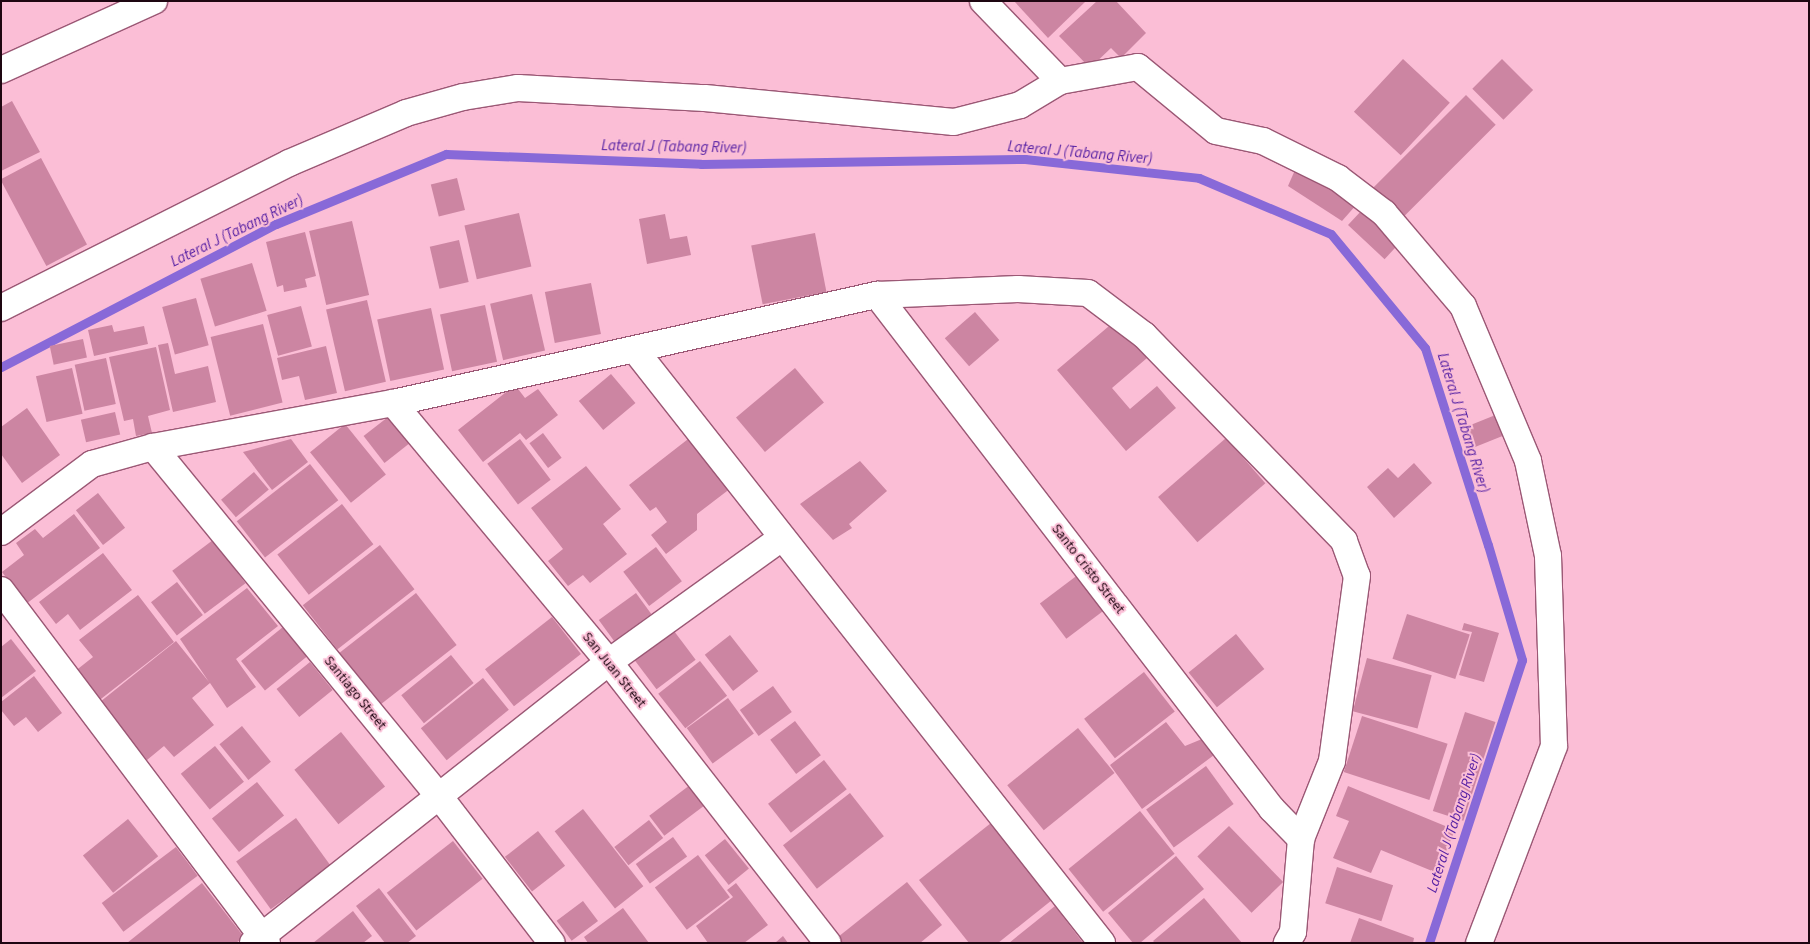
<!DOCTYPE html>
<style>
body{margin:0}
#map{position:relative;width:1810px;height:944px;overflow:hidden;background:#fbbed6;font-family:"Source Sans 3",sans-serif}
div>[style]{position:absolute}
.stream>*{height:9px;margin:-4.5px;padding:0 4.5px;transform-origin:4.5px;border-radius:4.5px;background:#8869d8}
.building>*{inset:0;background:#cc85a2;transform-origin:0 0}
.roads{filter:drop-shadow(1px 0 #9b5875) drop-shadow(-1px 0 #9b5875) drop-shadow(0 1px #9b5875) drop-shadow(0 -1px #9b5875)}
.street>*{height:26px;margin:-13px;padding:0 13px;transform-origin:13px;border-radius:13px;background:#fff}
span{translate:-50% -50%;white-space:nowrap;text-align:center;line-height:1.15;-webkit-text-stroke:4px #fbbed6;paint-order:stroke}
.street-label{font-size:14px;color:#1e0611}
.water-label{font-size:15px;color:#531ea3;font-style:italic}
.frame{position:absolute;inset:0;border:2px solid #1e0611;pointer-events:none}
</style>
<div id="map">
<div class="stream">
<i style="left:1px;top:367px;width:310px;rotate:-27.5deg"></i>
<i style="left:276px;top:224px;width:184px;rotate:-22.4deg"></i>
<i style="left:446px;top:154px;width:255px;rotate:2.2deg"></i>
<i style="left:701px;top:164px;width:324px;rotate:-0.9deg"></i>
<i style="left:1025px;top:159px;width:175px;rotate:6.2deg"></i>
<i style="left:1199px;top:178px;width:143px;rotate:23deg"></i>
<i style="left:1331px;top:234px;width:148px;rotate:50.5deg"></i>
<i style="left:1425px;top:348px;width:207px;rotate:72.3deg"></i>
<i style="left:1488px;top:545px;width:120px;rotate:73.5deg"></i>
<i style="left:1522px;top:660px;width:298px;rotate:108.2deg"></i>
</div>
<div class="building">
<i style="clip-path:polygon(1014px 1px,1086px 1px,1048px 38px)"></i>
<i style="clip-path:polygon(1097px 1px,1116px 1px,1146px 33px,1121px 58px,1111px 48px,1090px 68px,1059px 36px)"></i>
<i style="left:1403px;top:59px;width:64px;height:72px;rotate:43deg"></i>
<i style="left:1502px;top:59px;width:44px;height:42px;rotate:45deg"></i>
<i style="left:1466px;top:95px;width:42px;height:132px;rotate:45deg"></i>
<i style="clip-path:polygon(12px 101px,40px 152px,1px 171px,1px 107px)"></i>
<i style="left:41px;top:158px;width:98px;height:46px;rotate:62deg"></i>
<i style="clip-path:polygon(1295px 170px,1317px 174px,1357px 204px,1342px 221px,1288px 186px)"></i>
<i style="left:457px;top:178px;width:33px;height:27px;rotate:76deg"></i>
<i style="left:1363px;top:209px;width:50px;height:22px;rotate:43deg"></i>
<i style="left:519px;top:213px;width:55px;height:56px;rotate:77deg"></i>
<i style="clip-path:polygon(665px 214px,670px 239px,687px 236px,691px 255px,647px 264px,639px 219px)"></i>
<i style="left:352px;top:221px;width:76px;height:44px;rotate:77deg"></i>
<i style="clip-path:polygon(305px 232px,316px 276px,305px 279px,307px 287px,284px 292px,283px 285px,277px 287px,266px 242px)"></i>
<i style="left:815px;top:233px;width:60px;height:65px;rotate:79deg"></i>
<i style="left:459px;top:240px;width:43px;height:30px;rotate:77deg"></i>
<i style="left:252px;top:263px;width:50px;height:54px;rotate:73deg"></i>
<i style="left:591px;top:283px;width:52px;height:47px;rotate:79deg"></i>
<i style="left:532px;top:294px;width:58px;height:43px;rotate:77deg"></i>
<i style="left:196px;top:298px;width:49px;height:35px;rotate:75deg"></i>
<i style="left:367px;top:300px;width:84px;height:42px;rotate:77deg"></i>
<i style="left:485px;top:305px;width:58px;height:46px;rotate:78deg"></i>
<i style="left:301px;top:306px;width:42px;height:35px;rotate:75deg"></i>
<i style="left:431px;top:308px;width:63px;height:55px;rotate:78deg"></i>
<i style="left:975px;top:312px;width:37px;height:40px;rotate:49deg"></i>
<i style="clip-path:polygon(1115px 321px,1147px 358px,1112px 388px,1130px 409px,1157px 386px,1176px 408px,1126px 451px,1057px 370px)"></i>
<i style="left:263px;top:324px;width:81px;height:54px;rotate:76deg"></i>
<i style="clip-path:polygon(112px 325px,114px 332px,144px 326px,148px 344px,94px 356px,88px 330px)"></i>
<i style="left:83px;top:339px;width:19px;height:34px;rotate:78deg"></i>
<i style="clip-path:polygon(168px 343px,175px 374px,208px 366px,216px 402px,173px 412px,158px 345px)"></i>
<i style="clip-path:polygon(326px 346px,337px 393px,305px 400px,299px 376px,282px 380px,277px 358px)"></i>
<i style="clip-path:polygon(156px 347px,170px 410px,148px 416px,152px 433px,136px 436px,133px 419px,124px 421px,109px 357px)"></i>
<i style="left:106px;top:358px;width:47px;height:32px;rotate:78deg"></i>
<i style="left:72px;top:368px;width:47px;height:37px;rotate:77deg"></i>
<i style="left:795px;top:368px;width:45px;height:77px;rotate:50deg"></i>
<i style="left:611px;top:374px;width:38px;height:42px;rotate:50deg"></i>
<i style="clip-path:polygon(515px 385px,525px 398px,538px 389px,558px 415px,526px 440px,520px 433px,483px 462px,458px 430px)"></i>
<i style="clip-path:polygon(27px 408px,60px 455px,22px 483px,1px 454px,1px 427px)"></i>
<i style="left:115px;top:412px;width:23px;height:35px;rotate:77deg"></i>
<i style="left:1498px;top:414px;width:22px;height:39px;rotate:68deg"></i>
<i style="left:388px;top:417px;width:34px;height:31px;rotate:52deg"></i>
<i style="left:345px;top:424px;width:65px;height:45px;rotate:51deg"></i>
<i style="left:543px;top:433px;width:31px;height:17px;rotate:53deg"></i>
<i style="clip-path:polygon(692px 436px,731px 488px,697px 514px,697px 530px,666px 554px,651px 535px,667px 522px,656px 507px,650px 511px,629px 485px)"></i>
<i style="left:1226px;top:438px;width:60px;height:90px;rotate:49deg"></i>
<i style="clip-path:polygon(291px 439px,308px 462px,272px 490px,243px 452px)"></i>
<i style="left:520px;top:439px;width:51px;height:41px;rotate:53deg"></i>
<i style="clip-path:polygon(860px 461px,887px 491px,849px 524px,852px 528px,833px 540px,800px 504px)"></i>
<i style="clip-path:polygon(1414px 463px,1432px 483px,1394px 518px,1367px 487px,1388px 468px,1398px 478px)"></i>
<i style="left:310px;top:464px;width:46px;height:93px;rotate:52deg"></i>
<i style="clip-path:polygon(586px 466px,621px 509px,603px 524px,627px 554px,590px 583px,583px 575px,568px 586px,548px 561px,563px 549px,531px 508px)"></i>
<i style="left:254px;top:472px;width:23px;height:43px;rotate:50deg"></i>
<i style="left:98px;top:493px;width:44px;height:28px;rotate:52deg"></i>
<i style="left:342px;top:504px;width:51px;height:82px;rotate:52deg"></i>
<i style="clip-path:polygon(74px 514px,100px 548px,26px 604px,2px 572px,24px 555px,16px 543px,35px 529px,43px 538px)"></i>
<i style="left:213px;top:540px;width:54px;height:51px;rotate:53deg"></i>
<i style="left:380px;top:545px;width:56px;height:98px;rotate:52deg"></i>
<i style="left:656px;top:547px;width:43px;height:41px;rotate:53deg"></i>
<i style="clip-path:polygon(103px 553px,132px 590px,80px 630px,68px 614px,56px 624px,39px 602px)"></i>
<i style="left:1079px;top:574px;width:44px;height:49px;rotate:53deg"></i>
<i style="left:177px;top:582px;width:42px;height:33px;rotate:52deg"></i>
<i style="clip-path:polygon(247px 588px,278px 626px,236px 659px,256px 687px,227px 708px,210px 683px,192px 698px,214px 725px,174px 757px,164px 746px,147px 760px,100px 702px,176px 641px,209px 682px,180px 639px)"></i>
<i style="left:416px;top:593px;width:66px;height:97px;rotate:52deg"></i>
<i style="left:636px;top:593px;width:26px;height:46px;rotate:54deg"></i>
<i style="clip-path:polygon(138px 595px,174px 642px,97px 702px,74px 672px,93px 657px,79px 640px)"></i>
<i style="left:1407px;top:614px;width:66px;height:47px;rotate:18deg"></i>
<i style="left:552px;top:617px;width:47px;height:85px;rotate:52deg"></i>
<i style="clip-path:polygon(1464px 623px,1499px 633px,1484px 682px,1459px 675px,1472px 632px,1462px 630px)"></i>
<i style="left:283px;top:627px;width:38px;height:54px;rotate:51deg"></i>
<i style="left:674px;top:631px;width:36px;height:49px;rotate:53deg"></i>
<i style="left:1236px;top:634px;width:45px;height:61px;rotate:51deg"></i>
<i style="left:730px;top:635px;width:46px;height:32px;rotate:52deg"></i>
<i style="clip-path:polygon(11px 639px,36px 671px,1px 698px,1px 647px)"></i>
<i style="left:451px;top:655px;width:36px;height:64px;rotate:51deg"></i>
<i style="left:1367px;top:658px;width:67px;height:55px;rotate:15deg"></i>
<i style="left:700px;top:661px;width:44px;height:53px;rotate:52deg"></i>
<i style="left:310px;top:662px;width:36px;height:43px;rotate:51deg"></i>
<i style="left:1144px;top:672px;width:50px;height:76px;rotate:52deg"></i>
<i style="clip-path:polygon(34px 676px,62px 713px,38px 732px,26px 717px,14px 726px,1px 710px,1px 702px)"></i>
<i style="left:483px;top:678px;width:41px;height:80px;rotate:51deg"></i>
<i style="left:773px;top:686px;width:32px;height:41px;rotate:54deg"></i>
<i style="left:728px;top:698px;width:44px;height:51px;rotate:54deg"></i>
<i style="left:1465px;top:712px;width:32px;height:104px;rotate:18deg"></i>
<i style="left:1362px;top:716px;width:90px;height:59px;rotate:18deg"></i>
<i style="left:795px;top:721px;width:43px;height:31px;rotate:53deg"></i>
<i style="clip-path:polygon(1166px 722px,1185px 746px,1202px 739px,1214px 755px,1142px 809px,1110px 765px)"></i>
<i style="left:242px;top:726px;width:46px;height:29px;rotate:51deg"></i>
<i style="left:1078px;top:728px;width:58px;height:91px;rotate:51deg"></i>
<i style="left:341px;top:732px;width:70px;height:60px;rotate:51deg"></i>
<i style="left:215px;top:746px;width:46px;height:44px;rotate:51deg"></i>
<i style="left:824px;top:760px;width:37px;height:71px;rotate:52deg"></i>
<i style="left:1206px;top:766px;width:47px;height:74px;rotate:54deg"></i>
<i style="left:257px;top:782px;width:43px;height:58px;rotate:51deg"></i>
<i style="left:690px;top:785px;width:25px;height:51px;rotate:53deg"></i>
<i style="clip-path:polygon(1348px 786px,1455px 830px,1437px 873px,1381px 850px,1371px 873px,1333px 858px,1349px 821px,1336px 816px)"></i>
<i style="left:850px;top:793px;width:55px;height:85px;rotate:52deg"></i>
<i style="left:583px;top:809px;width:98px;height:36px;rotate:52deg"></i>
<i style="left:1140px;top:811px;width:55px;height:92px;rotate:51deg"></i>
<i style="left:296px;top:818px;width:59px;height:74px;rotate:54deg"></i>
<i style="left:128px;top:819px;width:48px;height:58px;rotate:51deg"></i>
<i style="left:649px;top:820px;width:23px;height:44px;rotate:52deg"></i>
<i style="clip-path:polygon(991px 823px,1052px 900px,998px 943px,969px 943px,919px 880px)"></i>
<i style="left:1229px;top:826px;width:78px;height:44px;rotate:46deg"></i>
<i style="left:538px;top:831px;width:44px;height:42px;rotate:52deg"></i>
<i style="left:673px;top:837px;width:24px;height:46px;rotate:54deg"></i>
<i style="left:725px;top:839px;width:38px;height:26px;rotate:51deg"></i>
<i style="left:453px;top:841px;width:48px;height:84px;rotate:52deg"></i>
<i style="left:176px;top:847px;width:36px;height:93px;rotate:53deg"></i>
<i style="left:698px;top:855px;width:53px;height:54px;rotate:53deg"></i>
<i style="clip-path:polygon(1176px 856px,1204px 889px,1140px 943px,1133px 943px,1108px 913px)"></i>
<i style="left:1337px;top:867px;width:59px;height:38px;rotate:18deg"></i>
<i style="clip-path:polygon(907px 882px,942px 925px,920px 943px,842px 943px,838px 937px)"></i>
<i style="clip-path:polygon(202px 883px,244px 937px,236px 943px,127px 943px)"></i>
<i style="clip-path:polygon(736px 883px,768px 925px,744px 943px,708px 943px,696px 926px,733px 897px,727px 890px)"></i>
<i style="clip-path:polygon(379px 888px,416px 936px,407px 943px,385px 943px,356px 906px)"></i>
<i style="clip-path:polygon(1204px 898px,1242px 943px,1155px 943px,1153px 941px)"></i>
<i style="left:583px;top:901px;width:25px;height:33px;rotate:53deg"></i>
<i style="clip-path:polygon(1055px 906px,1083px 943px,1009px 943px)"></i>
<i style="clip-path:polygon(623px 908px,649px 943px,588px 943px,584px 937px)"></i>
<i style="clip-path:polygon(353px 911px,372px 936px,363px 943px,313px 943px)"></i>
<i style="clip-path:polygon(1359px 918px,1414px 938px,1413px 943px,1350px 943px)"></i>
<i style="clip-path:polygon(783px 936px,788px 943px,775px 943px)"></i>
</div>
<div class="roads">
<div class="street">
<i style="left:983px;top:1px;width:111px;rotate:46.1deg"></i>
<i style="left:1px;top:70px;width:168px;rotate:-24.3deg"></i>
<i style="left:877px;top:295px;width:648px;rotate:52.46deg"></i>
<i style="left:1272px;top:809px;width:42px;rotate:46deg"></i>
<i style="left:1px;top:308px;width:322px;rotate:-26.7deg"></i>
<i style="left:289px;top:163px;width:127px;rotate:-23.1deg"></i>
<i style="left:406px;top:113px;width:59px;rotate:-15.7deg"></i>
<i style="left:463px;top:97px;width:56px;rotate:-9.3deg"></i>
<i style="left:518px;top:88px;width:187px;rotate:3.1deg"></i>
<i style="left:705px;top:98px;width:250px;rotate:5.5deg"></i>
<i style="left:954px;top:122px;width:68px;rotate:-14.4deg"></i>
<i style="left:1020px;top:105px;width:47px;rotate:-31deg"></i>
<i style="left:1060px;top:81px;width:79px;rotate:-10.2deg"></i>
<i style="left:1138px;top:67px;width:101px;rotate:39.4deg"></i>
<i style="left:1216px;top:131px;width:48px;rotate:12deg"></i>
<i style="left:1263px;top:141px;width:84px;rotate:26.3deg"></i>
<i style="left:1338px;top:178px;width:58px;rotate:37.3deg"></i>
<i style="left:1384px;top:213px;width:122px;rotate:49.7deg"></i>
<i style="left:1463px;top:306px;width:168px;rotate:67.2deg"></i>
<i style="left:1528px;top:461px;width:97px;rotate:78.1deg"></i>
<i style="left:1548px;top:556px;width:190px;rotate:88.2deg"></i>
<i style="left:1554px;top:746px;width:211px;rotate:110.8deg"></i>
<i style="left:635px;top:350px;width:755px;rotate:51.78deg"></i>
<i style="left:393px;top:403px;width:337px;rotate:50.2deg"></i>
<i style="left:609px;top:662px;width:356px;rotate:52.1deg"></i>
<i style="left:153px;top:447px;width:451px;rotate:50.7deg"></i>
<i style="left:439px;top:796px;width:185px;rotate:52.5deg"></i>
<i style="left:1px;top:532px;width:114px;rotate:-36.8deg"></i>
<i style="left:92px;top:464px;width:63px;rotate:-15.6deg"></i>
<i style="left:153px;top:447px;width:244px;rotate:-10.4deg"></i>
<i style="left:393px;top:403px;width:496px;rotate:-12.6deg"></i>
<i style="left:877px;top:295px;width:141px;rotate:-2.4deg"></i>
<i style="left:1018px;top:289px;width:70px;rotate:3.3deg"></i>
<i style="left:1088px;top:293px;width:70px;rotate:36.9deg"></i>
<i style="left:1144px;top:335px;width:287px;rotate:45.8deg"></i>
<i style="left:1344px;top:541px;width:37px;rotate:70deg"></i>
<i style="left:1357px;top:576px;width:187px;rotate:97.7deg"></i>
<i style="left:1332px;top:761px;width:84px;rotate:111.7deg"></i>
<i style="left:1301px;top:839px;width:93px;rotate:94.9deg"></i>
<i style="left:1293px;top:932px;width:13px;rotate:119deg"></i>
<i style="left:1px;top:590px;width:442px;rotate:53deg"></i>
<i style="left:253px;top:943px;width:454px;rotate:-38.3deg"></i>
<i style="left:609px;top:662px;width:211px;rotate:-35.7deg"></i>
</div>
</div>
<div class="street-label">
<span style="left:1088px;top:569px;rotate:52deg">Santo Cristo Street</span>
<span style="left:614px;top:670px;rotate:51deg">San Juan Street</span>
<span style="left:355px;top:693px;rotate:51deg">Santiago Street</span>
</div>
<div class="water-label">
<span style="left:674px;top:147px;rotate:1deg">Lateral J (Tabang River)</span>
<span style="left:1080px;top:153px;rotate:5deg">Lateral J (Tabang River)</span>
<span style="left:237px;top:231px;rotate:-26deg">Lateral J (Tabang River)</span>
<span style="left:1463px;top:423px;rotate:73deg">Lateral J (Tabang River)</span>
<span style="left:1454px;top:823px;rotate:-72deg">Lateral J (Tabang River)</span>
</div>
<div class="frame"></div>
</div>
